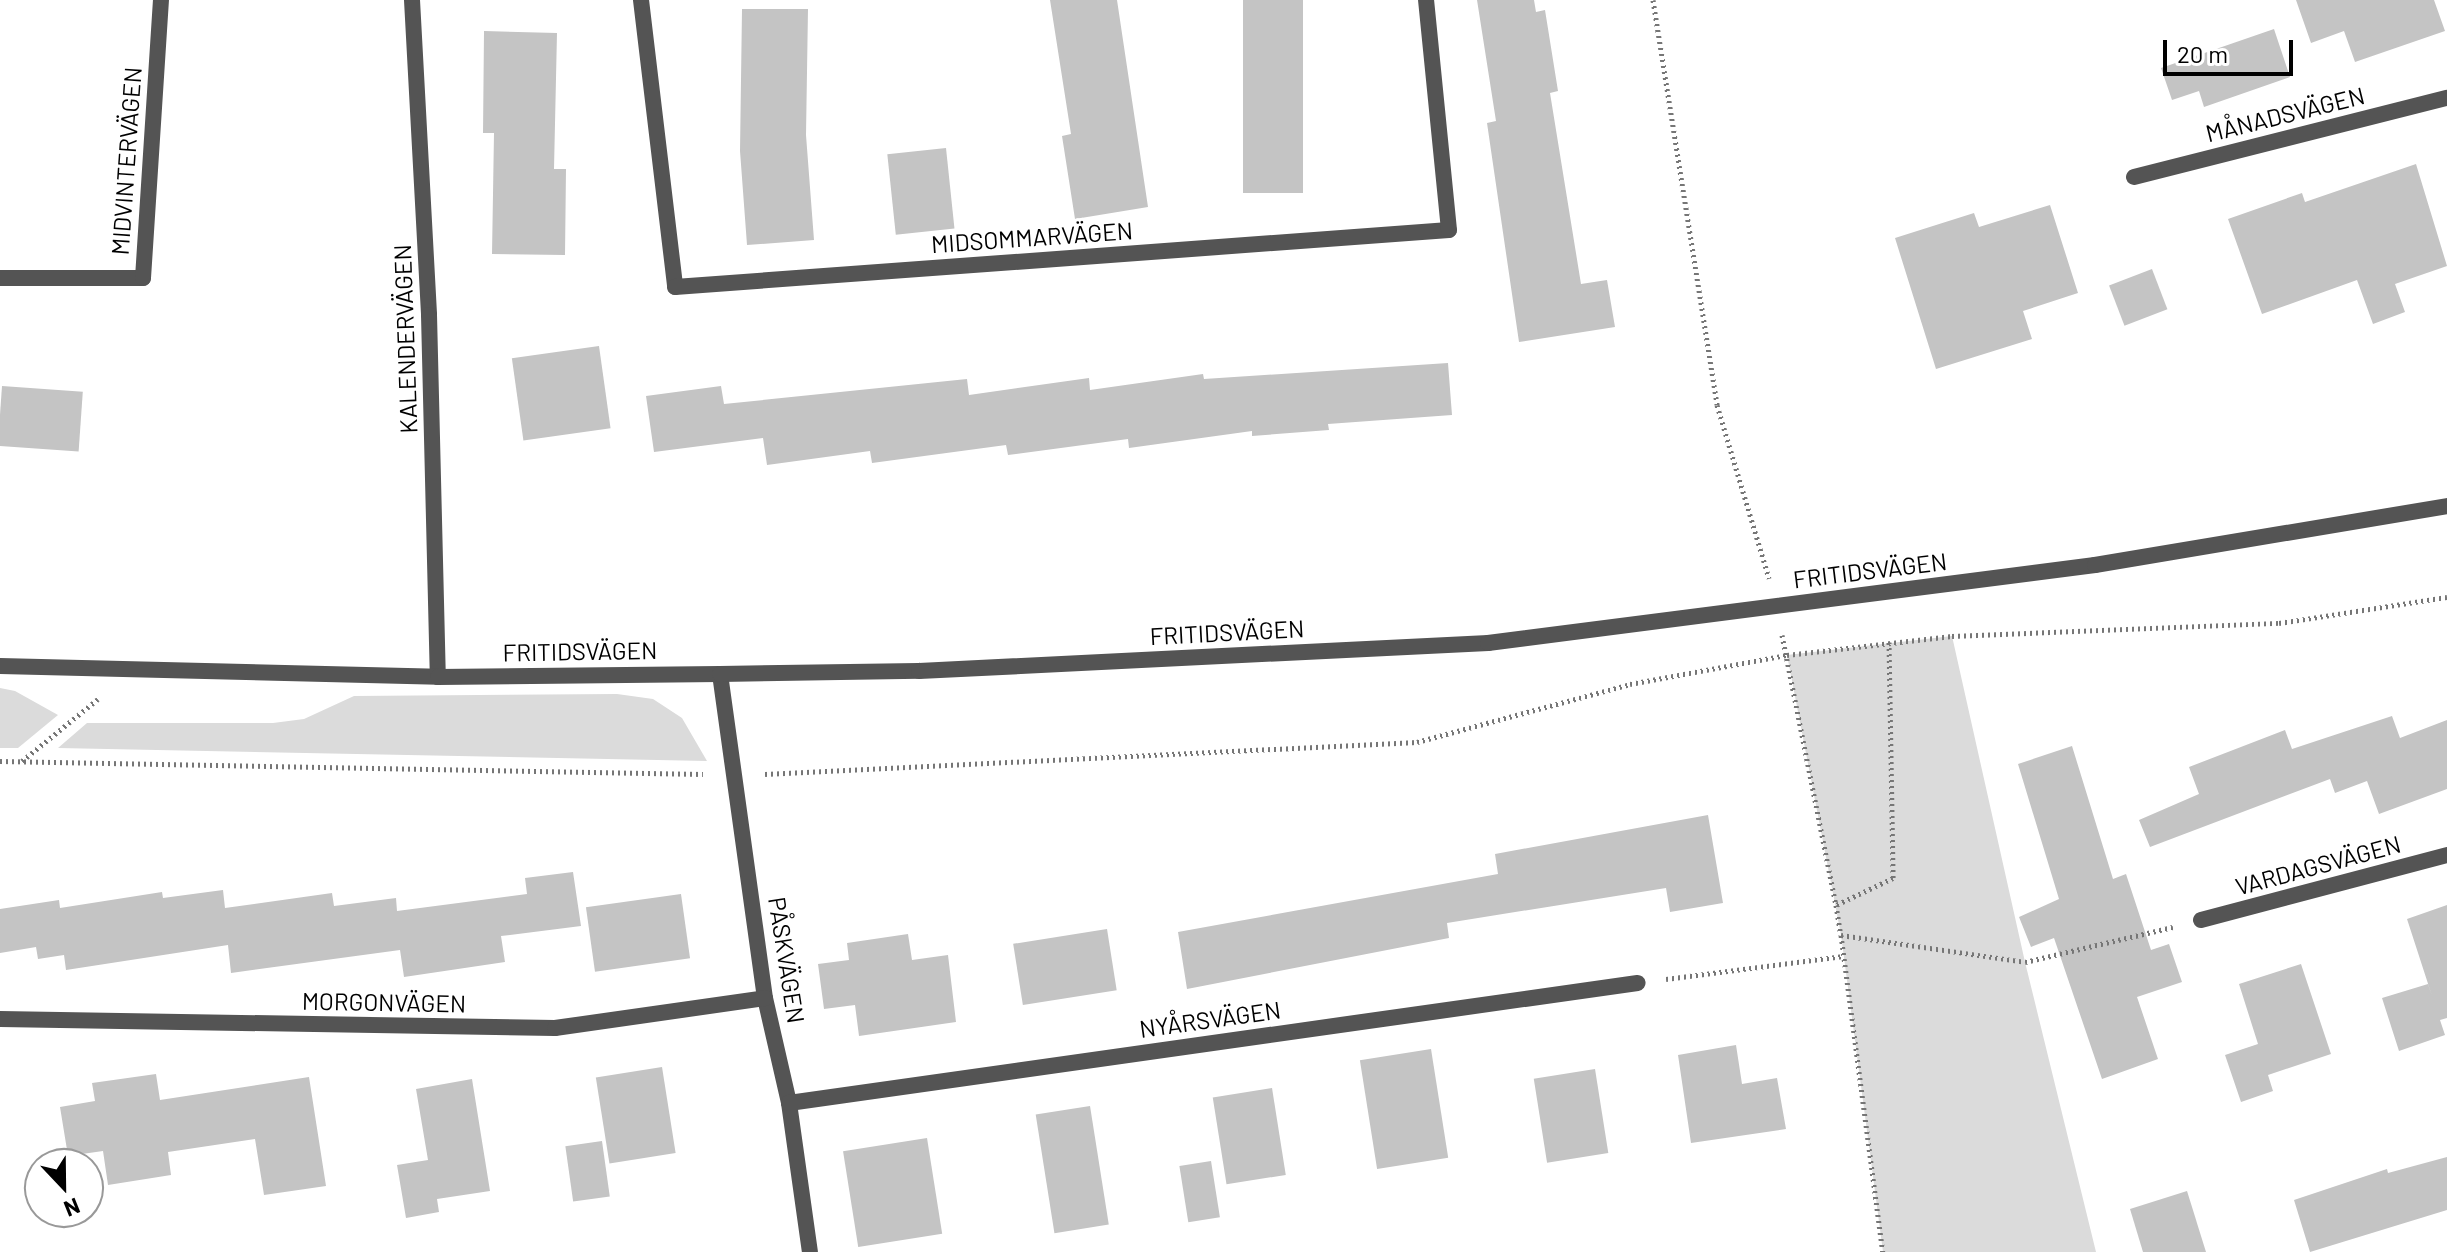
<!DOCTYPE html>
<meta charset="utf-8">
<style>
body{margin:0}
#map{position:relative;width:2447px;height:1252px;overflow:hidden;background:#fff;font-family:Barlow,sans-serif}
div>[style]{position:absolute}
.green>*{inset:0;background:#dbdbdb}
.building>*{inset:0;background:#c4c4c4;transform-origin:0 0}
.path>*{height:5px;margin-top:-2.5px;transform-origin:0;background:repeating-linear-gradient(90deg,#767676 0 2px,transparent 0 6px)}
.minor>*{height:16px;margin:-8px;padding:0 8px;transform-origin:8px;border-radius:8px;background:#545454}
.tertiary>*{height:16px;margin:-8px;padding:0 8px;transform-origin:8px;border-radius:8px;background:#545454}
span{translate:-50% -50%;white-space:nowrap;text-align:center;line-height:1.15;-webkit-text-stroke:6px #fff;paint-order:stroke}
.street-label{font-size:24px;color:#000}
.north{position:absolute;left:24px;top:1148px;width:80px;height:80px;box-sizing:border-box;background:#fff;border:2px solid #999;border-radius:50%;rotate:158deg;font-size:22px;font-weight:700;line-height:32px;text-align:center;color:#000}
.north::after{content:'';display:block;margin:auto;width:28px;height:36px;background:#000;clip-path:polygon(50% 0,100% 100%,50% 72%,0 100%)}
.scale{position:absolute;left:2163px;top:40px;width:130px;height:36px;box-sizing:border-box;border:4px solid #000;border-top:0;padding-left:10px;font-size:24px;line-height:28px;white-space:nowrap;color:#000;-webkit-text-stroke:6px #fff;paint-order:stroke}
</style>
<div id="map">
<div class="green">
<i style="clip-path:polygon(1952px 636px,2025px 962px,2096px 1252px,1883px 1252px,1841px 935px,1787px 655px)"></i>
<i style="clip-path:polygon(0 688px,15px 691px,58px 715px,18px 748px,0 748px)"></i>
<i style="clip-path:polygon(617px 694px,653px 699px,682px 718px,707px 761px,58px 748px,87px 723px,273px 723px,304px 719px,354px 696px)"></i>
</div>
<div class="building">
<i style="clip-path:polygon(1050px 0,1117px 0,1148px 207px,1075px 219px,1062px 136px,1071px 134px)"></i>
<i style="left:1243px;top:0;width:60px;height:193px"></i>
<i style="clip-path:polygon(1477px 0,1534px 0,1536px 12px,1545px 10px,1558px 91px,1550px 93px,1581px 284px,1607px 280px,1615px 327px,1519px 342px,1487px 123px,1496px 121px)"></i>
<i style="clip-path:polygon(2296px 0,2434px 0,2445px 31px,2355px 62px,2344px 31px,2311px 43px)"></i>
<i style="clip-path:polygon(742px 9px,808px 9px,806px 135px,814px 240px,747px 245px,740px 151px)"></i>
<i style="clip-path:polygon(2274px 29px,2290px 77px,2204px 107px,2199px 91px,2172px 100px,2161px 68px)"></i>
<i style="clip-path:polygon(484px 31px,557px 33px,554px 169px,566px 169px,565px 255px,492px 254px,494px 133px,483px 133px)"></i>
<i style="left:946px;top:148px;width:81px;height:59px;rotate:84deg"></i>
<i style="clip-path:polygon(2416px 164px,2447px 266px,2395px 284px,2405px 312px,2373px 324px,2357px 280px,2262px 314px,2228px 219px,2302px 193px,2305px 202px)"></i>
<i style="clip-path:polygon(2050px 205px,2078px 293px,2023px 311px,2032px 339px,1936px 369px,1895px 238px,1974px 213px,1979px 227px)"></i>
<i style="left:2152px;top:269px;width:43px;height:46px;rotate:69deg"></i>
<i style="left:599px;top:346px;width:83px;height:88px;rotate:82deg"></i>
<i style="clip-path:polygon(1448px 363px,1452px 415px,1328px 424px,1329px 430px,1252px 436px,1252px 431px,1129px 448px,1128px 439px,1008px 455px,1006px 445px,872px 463px,870px 451px,767px 465px,763px 438px,654px 452px,646px 396px,721px 386px,724px 404px,967px 379px,969px 395px,1089px 378px,1090px 390px,1203px 374px,1204px 379px)"></i>
<i style="left:2px;top:386px;width:81px;height:60px;rotate:4deg"></i>
<i style="clip-path:polygon(2392px 716px,2400px 738px,2447px 720px,2447px 789px,2379px 814px,2367px 781px,2335px 793px,2330px 779px,2150px 847px,2139px 820px,2199px 794px,2189px 767px,2285px 730px,2292px 749px)"></i>
<i style="clip-path:polygon(2072px 746px,2113px 879px,2126px 874px,2151px 950px,2169px 944px,2182px 982px,2137px 997px,2158px 1059px,2102px 1079px,2054px 938px,2031px 947px,2019px 917px,2059px 899px,2018px 764px)"></i>
<i style="clip-path:polygon(1708px 815px,1723px 903px,1670px 912px,1666px 888px,1447px 923px,1449px 938px,1187px 989px,1178px 932px,1498px 874px,1495px 854px)"></i>
<i style="clip-path:polygon(573px 872px,581px 926px,501px 936px,505px 962px,404px 977px,400px 950px,231px 973px,228px 945px,66px 970px,64px 955px,38px 959px,36px 947px,0 953px,0 909px,59px 900px,60px 908px,162px 892px,163px 898px,223px 890px,225px 908px,332px 893px,334px 906px,396px 898px,397px 911px,527px 894px,525px 878px)"></i>
<i style="left:681px;top:894px;width:65px;height:96px;rotate:82deg"></i>
<i style="clip-path:polygon(2447px 905px,2447px 1018px,2440px 1020px,2445px 1035px,2399px 1051px,2382px 998px,2428px 984px,2432px 996px,2407px 919px)"></i>
<i style="left:1107px;top:929px;width:62px;height:95px;rotate:81deg"></i>
<i style="clip-path:polygon(908px 934px,912px 960px,948px 955px,956px 1022px,859px 1036px,855px 1005px,824px 1009px,818px 964px,849px 960px,847px 943px)"></i>
<i style="clip-path:polygon(2301px 964px,2331px 1054px,2268px 1075px,2273px 1091px,2241px 1102px,2225px 1055px,2258px 1044px,2239px 984px)"></i>
<i style="clip-path:polygon(1736px 1045px,1742px 1084px,1777px 1078px,1786px 1129px,1691px 1143px,1678px 1055px)"></i>
<i style="left:1431px;top:1049px;width:110px;height:72px;rotate:81deg"></i>
<i style="left:662px;top:1067px;width:87px;height:67px;rotate:81deg"></i>
<i style="left:1595px;top:1069px;width:85px;height:62px;rotate:81deg"></i>
<i style="clip-path:polygon(156px 1074px,160px 1100px,309px 1077px,326px 1186px,264px 1195px,255px 1139px,168px 1152px,171px 1175px,108px 1185px,103px 1151px,68px 1156px,60px 1107px,95px 1101px,92px 1083px)"></i>
<i style="clip-path:polygon(472px 1079px,490px 1191px,437px 1199px,439px 1212px,406px 1218px,397px 1165px,428px 1160px,416px 1089px)"></i>
<i style="left:1272px;top:1088px;width:88px;height:60px;rotate:81deg"></i>
<i style="left:1090px;top:1106px;width:120px;height:55px;rotate:81deg"></i>
<i style="left:927px;top:1138px;width:97px;height:85px;rotate:81deg"></i>
<i style="left:602px;top:1141px;width:56px;height:37px;rotate:82deg"></i>
<i style="clip-path:polygon(2447px 1157px,2447px 1210px,2310px 1252px,2294px 1200px,2387px 1169px,2388px 1173px)"></i>
<i style="left:1211px;top:1161px;width:57px;height:32px;rotate:81deg"></i>
<i style="clip-path:polygon(2187px 1191px,2206px 1252px,2143px 1252px,2130px 1209px)"></i>
</div>
<div class="path">
<i style="left:1653px;top:0;width:410px;rotate:81deg"></i>
<i style="left:1717px;top:405px;width:181px;rotate:73.3deg"></i>
<i style="left:1782px;top:635px;width:275px;rotate:78.7deg"></i>
<i style="left:1889px;top:642px;width:236px;rotate:89deg"></i>
<i style="left:1893px;top:878px;width:63px;rotate:154.7deg"></i>
<i style="left:1836px;top:905px;width:30px;rotate:81deg"></i>
<i style="left:1841px;top:935px;width:186px;rotate:8.3deg"></i>
<i style="left:2025px;top:962px;width:152px;rotate:-13.3deg"></i>
<i style="left:0;top:761px;width:703px;rotate:1.06deg"></i>
<i style="left:22px;top:761px;width:98px;rotate:-39.2deg"></i>
<i style="left:765px;top:774px;width:653px;rotate:-2.81deg"></i>
<i style="left:1417px;top:742px;width:221px;rotate:-15.2deg"></i>
<i style="left:1630px;top:684px;width:160px;rotate:-10.5deg"></i>
<i style="left:1787px;top:655px;width:166px;rotate:-6.6deg"></i>
<i style="left:1952px;top:636px;width:327px;rotate:-2.3deg"></i>
<i style="left:2279px;top:623px;width:170px;rotate:-8.8deg"></i>
<i style="left:1841px;top:935px;width:320px;rotate:82.5deg"></i>
<i style="left:1666px;top:979px;width:179px;rotate:-7.4deg"></i>
</div>
<div class="minor">
<i style="left:412px;top:0;width:315px;rotate:86.9deg"></i>
<i style="left:429px;top:315px;width:362px;rotate:88.6deg"></i>
<i style="left:641px;top:0;width:289px;rotate:83.2deg"></i>
<i style="left:675px;top:287px;width:776px;rotate:-4.21deg"></i>
<i style="left:1449px;top:230px;width:231px;rotate:-95.7deg"></i>
<i style="left:2134px;top:177px;width:323px;rotate:-14.2deg"></i>
<i style="left:0;top:278px;width:143px"></i>
<i style="left:143px;top:278px;width:279px;rotate:-86.3deg"></i>
<i style="left:720px;top:674px;width:327px;rotate:82.1deg"></i>
<i style="left:765px;top:998px;width:108px;rotate:77.1deg"></i>
<i style="left:789px;top:1103px;width:150px;rotate:82deg"></i>
<i style="left:2201px;top:920px;width:254px;rotate:-14.8deg"></i>
<i style="left:0;top:1019px;width:555px;rotate:0.93deg"></i>
<i style="left:555px;top:1028px;width:212px;rotate:-8.1deg"></i>
<i style="left:789px;top:1103px;width:857px;rotate:-8.05deg"></i>
</div>
<div class="tertiary">
<i style="left:0;top:666px;width:438px;rotate:1.4deg"></i>
<i style="left:438px;top:677px;width:282px;rotate:-0.6deg"></i>
<i style="left:720px;top:674px;width:199px;rotate:-0.9deg"></i>
<i style="left:919px;top:671px;width:570px;rotate:-2.82deg"></i>
<i style="left:1488px;top:643px;width:612px;rotate:-7.32deg"></i>
<i style="left:2095px;top:565px;width:357px;rotate:-9.5deg"></i>
</div>
<div class="street-label">
<span style="left:2285px;top:114px;rotate:-14deg">MÅNADSVÄGEN</span>
<span style="left:126px;top:161px;rotate:-86deg">MIDVINTERVÄGEN</span>
<span style="left:1032px;top:237px;rotate:-4deg">MIDSOMMARVÄGEN</span>
<span style="left:405px;top:339px;rotate:-92deg">KALENDERVÄGEN</span>
<span style="left:1870px;top:570px;rotate:-7deg">FRITIDSVÄGEN</span>
<span style="left:1227px;top:632px;rotate:-3deg">FRITIDSVÄGEN</span>
<span style="left:580px;top:651px;rotate:-1deg">FRITIDSVÄGEN</span>
<span style="left:2318px;top:865px;rotate:-15deg">VARDAGSVÄGEN</span>
<span style="left:787px;top:960px;rotate:81deg">PÅSKVÄGEN</span>
<span style="left:384px;top:1002px;rotate:1deg">MORGONVÄGEN</span>
<span style="left:1210px;top:1019px;rotate:-8deg">NYÅRSVÄGEN</span>
</div>
<div class="north">N</div>
<div class="scale">20 m</div>
</div>
